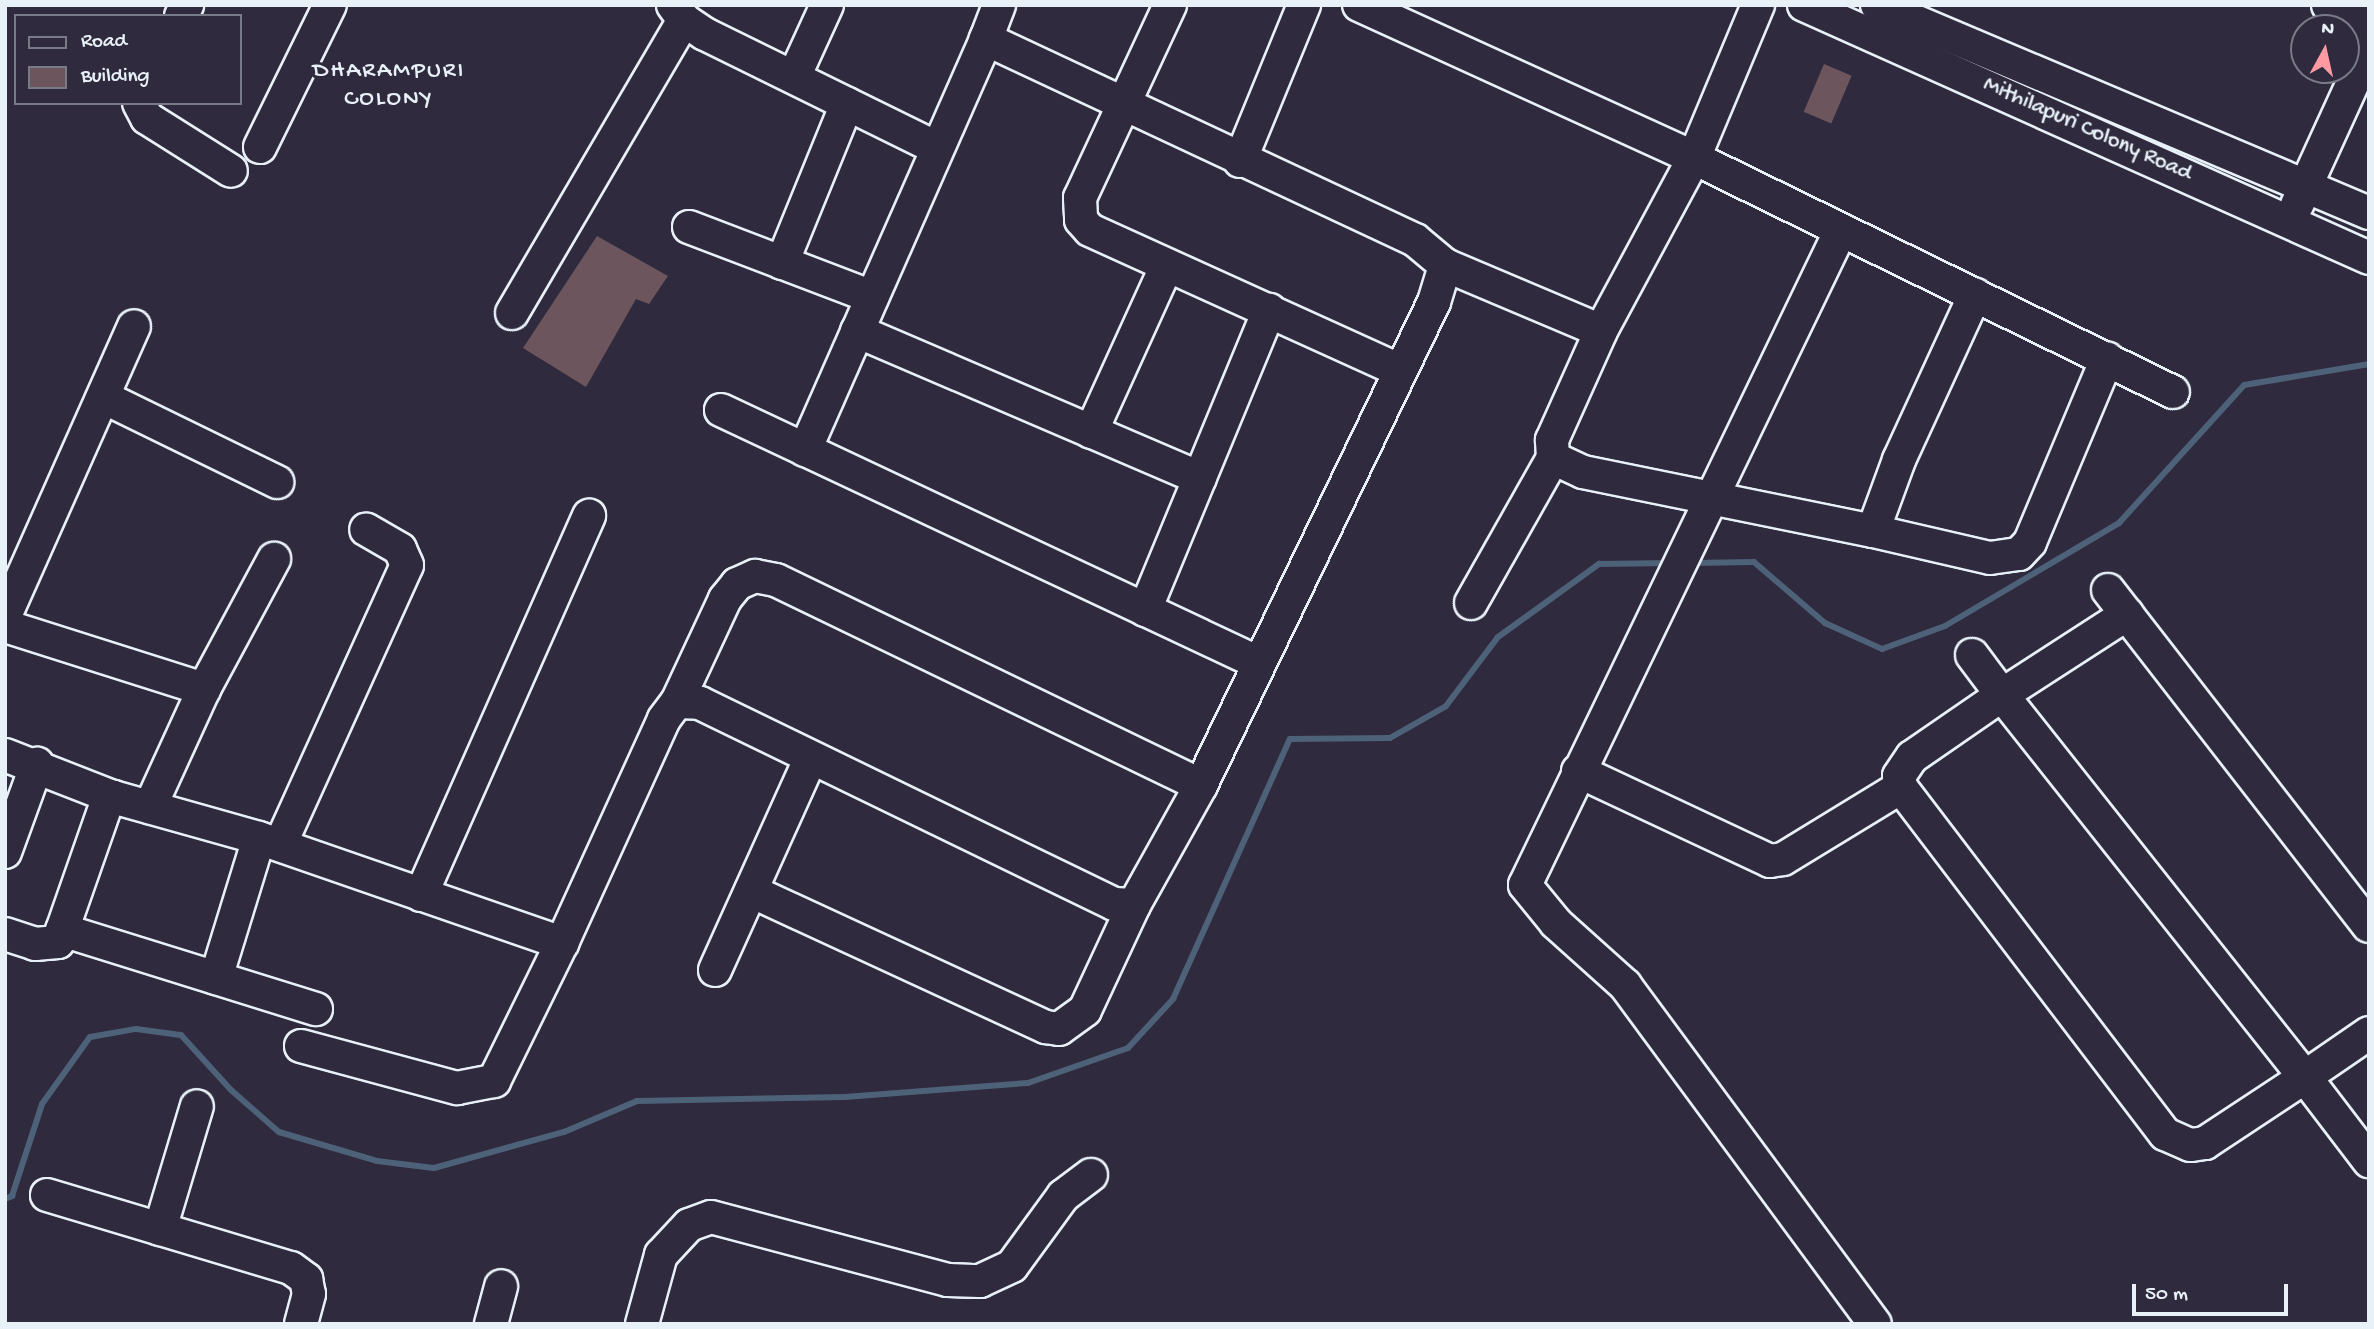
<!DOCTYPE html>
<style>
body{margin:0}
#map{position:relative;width:2374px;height:1329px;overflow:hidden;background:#2f2a3d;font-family:"Gochi Hand",sans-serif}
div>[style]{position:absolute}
.stream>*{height:6px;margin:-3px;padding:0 3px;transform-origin:3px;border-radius:3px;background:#4d6178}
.building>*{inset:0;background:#6c555d;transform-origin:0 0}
.roads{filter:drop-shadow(2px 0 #e8f1f8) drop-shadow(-2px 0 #e8f1f8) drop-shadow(0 2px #e8f1f8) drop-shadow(0 -2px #e8f1f8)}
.minor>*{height:32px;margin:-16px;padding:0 16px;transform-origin:16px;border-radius:16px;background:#2f2a3d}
span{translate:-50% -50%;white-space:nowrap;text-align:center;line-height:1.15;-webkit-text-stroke:6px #2f2a3d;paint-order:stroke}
.street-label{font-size:23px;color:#e8f1f8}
.neighbourhood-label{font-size:24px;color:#e8f1f8;letter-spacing:2px}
.frame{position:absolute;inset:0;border:7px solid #e8f1f8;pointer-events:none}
.legend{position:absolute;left:14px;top:14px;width:228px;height:91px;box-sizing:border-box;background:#2f2a3d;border:2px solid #797a88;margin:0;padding:9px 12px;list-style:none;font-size:21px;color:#e8f1f8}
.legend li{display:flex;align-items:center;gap:14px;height:35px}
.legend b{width:35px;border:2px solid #797a88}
.north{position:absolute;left:2290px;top:14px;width:70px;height:70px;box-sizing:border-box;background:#2f2a3d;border:2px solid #797a88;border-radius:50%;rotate:8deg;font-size:19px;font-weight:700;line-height:28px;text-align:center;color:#e8f1f8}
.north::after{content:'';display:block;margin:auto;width:24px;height:32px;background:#ff9aa2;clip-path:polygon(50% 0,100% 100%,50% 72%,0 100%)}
.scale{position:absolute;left:2132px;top:1284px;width:156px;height:32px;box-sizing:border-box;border:4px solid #e8f1f8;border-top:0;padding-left:9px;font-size:21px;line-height:24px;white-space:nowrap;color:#e8f1f8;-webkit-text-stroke:5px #2f2a3d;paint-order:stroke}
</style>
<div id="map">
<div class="stream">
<i style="left:1693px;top:563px;width:61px;rotate:-0.9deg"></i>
<i style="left:1754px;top:562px;width:94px;rotate:40.7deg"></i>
<i style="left:1825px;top:623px;width:63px;rotate:24.5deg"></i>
<i style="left:1882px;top:649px;width:67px;rotate:-20.1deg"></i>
<i style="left:1945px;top:626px;width:202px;rotate:-30.6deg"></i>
<i style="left:2119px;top:523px;width:186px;rotate:-47.8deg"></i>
<i style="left:2244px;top:385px;width:127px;rotate:-9.5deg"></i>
<i style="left:5px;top:1199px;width:8px;rotate:-23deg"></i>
<i style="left:12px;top:1196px;width:97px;rotate:-71.9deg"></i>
<i style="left:42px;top:1104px;width:82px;rotate:-54.4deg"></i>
<i style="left:90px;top:1037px;width:47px;rotate:-9.9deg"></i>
<i style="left:136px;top:1029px;width:45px;rotate:7.6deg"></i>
<i style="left:181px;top:1035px;width:74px;rotate:47.7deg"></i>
<i style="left:231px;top:1090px;width:64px;rotate:41.2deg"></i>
<i style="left:279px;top:1132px;width:102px;rotate:16.5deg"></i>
<i style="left:377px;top:1161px;width:57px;rotate:7deg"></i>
<i style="left:434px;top:1168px;width:135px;rotate:-15.5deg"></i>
<i style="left:564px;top:1132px;width:79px;rotate:-23deg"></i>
<i style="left:637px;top:1101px;width:208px;rotate:-1.1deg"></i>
<i style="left:845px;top:1097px;width:184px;rotate:-4.4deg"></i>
<i style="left:1028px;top:1083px;width:106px;rotate:-19.3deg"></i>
<i style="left:1128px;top:1048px;width:67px;rotate:-47.4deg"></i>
<i style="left:1173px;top:999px;width:285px;rotate:-65.8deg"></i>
<i style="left:1290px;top:739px;width:100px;rotate:-0.6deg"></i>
<i style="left:1390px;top:738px;width:64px;rotate:-29.7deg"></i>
<i style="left:1446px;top:706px;width:86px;rotate:-53deg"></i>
<i style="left:1498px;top:637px;width:125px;rotate:-35.9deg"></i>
<i style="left:1599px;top:564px;width:72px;rotate:-0.8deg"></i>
</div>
<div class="building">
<i style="left:1824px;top:64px;width:30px;height:52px;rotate:23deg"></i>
<i style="clip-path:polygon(597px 236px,668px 276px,649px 304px,636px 299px,586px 387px,523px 348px)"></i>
</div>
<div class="roads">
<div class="minor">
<i style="left:673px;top:5px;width:19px;rotate:54deg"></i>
<i style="left:684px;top:20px;width:25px;rotate:34deg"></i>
<i style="left:705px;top:34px;width:258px;rotate:26.2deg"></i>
<i style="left:1170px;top:5px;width:213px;rotate:115deg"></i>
<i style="left:1080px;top:198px;width:22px;rotate:87deg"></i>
<i style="left:1081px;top:220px;width:13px;rotate:48deg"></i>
<i style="left:1090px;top:230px;width:339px;rotate:24.4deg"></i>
<i style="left:1359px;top:5px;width:368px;rotate:24.5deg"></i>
<i style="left:1694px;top:158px;width:533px;rotate:26.04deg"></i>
<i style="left:1758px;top:5px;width:166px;rotate:112.7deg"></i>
<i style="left:1694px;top:158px;width:196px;rotate:118.3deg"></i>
<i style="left:1601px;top:331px;width:120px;rotate:114.2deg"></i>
<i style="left:1552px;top:440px;width:18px;rotate:87deg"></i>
<i style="left:1553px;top:458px;width:33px;rotate:25deg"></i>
<i style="left:1583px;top:472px;width:296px;rotate:11.5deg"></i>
<i style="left:1873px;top:531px;width:76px;rotate:-69.9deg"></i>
<i style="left:1899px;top:460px;width:182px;rotate:-65.3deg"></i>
<i style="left:1804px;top:5px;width:619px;rotate:24.12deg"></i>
<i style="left:1877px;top:5px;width:534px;rotate:22.92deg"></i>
<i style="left:2328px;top:5px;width:46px;rotate:26deg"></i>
<i style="left:181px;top:16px;width:13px;rotate:-61deg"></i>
<i style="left:794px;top:77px;width:79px;rotate:-65.4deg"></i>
<i style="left:139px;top:103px;width:17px;rotate:62deg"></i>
<i style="left:147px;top:118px;width:99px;rotate:32.2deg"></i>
<i style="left:260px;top:147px;width:158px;rotate:-63.8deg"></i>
<i style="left:1240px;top:161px;width:169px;rotate:-67.7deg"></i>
<i style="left:2297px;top:205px;width:173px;rotate:-65.4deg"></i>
<i style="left:689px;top:227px;width:196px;rotate:20.9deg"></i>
<i style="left:1841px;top:230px;width:727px;rotate:115.75deg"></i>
<i style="left:1525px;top:885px;width:49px;rotate:50.8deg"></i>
<i style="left:1556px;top:923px;width:93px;rotate:41.9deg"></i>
<i style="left:1625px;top:985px;width:421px;rotate:53.6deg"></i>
<i style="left:782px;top:263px;width:172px;rotate:-67.8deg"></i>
<i style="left:1445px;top:265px;width:169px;rotate:22.9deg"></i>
<i style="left:512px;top:313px;width:340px;rotate:-59.6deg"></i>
<i style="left:857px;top:331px;width:373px;rotate:23.2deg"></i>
<i style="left:103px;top:397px;width:194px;rotate:26deg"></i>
<i style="left:721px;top:410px;width:595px;rotate:25.19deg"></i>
<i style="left:1091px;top:432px;width:183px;rotate:-65.5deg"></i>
<i style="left:805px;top:450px;width:449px;rotate:-66.2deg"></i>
<i style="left:1873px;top:531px;width:120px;rotate:13deg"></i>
<i style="left:1990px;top:558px;width:29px;rotate:-8deg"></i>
<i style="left:2019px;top:554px;width:16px;rotate:-47deg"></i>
<i style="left:2030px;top:542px;width:199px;rotate:-67.2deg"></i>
<i style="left:2108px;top:590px;width:425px;rotate:52.2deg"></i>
<i style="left:1471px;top:603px;width:167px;rotate:-60.5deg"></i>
<i style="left:1145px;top:610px;width:325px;rotate:-67.5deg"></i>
<i style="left:5px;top:616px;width:317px;rotate:-66deg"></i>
<i style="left:5px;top:626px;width:209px;rotate:17.6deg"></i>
<i style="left:204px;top:689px;width:130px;rotate:114.6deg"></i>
<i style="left:1972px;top:655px;width:50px;rotate:53.1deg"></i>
<i style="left:2002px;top:695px;width:488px;rotate:51.6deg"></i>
<i style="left:2305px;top:1077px;width:120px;rotate:146.6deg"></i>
<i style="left:2205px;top:1143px;width:15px;rotate:172deg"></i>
<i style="left:2190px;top:1145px;width:27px;rotate:-156deg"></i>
<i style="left:2165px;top:1134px;width:436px;rotate:-127.3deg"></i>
<i style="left:1901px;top:787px;width:11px;rotate:-100deg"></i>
<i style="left:1899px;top:776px;width:23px;rotate:-56deg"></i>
<i style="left:1912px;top:757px;width:109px;rotate:-34.6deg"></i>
<i style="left:2002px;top:695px;width:149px;rotate:-32.9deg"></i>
<i style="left:204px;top:689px;width:148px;rotate:-61.7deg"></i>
<i style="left:677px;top:702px;width:114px;rotate:-65deg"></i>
<i style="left:725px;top:599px;width:19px;rotate:-51deg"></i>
<i style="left:737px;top:584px;width:20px;rotate:-24deg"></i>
<i style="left:755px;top:576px;width:21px;rotate:11deg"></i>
<i style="left:776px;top:580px;width:472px;rotate:25.8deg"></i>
<i style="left:5px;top:755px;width:116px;rotate:21.3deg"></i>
<i style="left:113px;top:797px;width:152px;rotate:15.7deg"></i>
<i style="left:259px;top:838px;width:321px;rotate:19.1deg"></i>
<i style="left:562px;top:943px;width:246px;rotate:-65.5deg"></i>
<i style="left:664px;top:719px;width:21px;rotate:-53deg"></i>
<i style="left:677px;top:702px;width:23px;rotate:2deg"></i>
<i style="left:700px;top:703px;width:460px;rotate:25.9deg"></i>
<i style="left:1114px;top:904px;width:20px;rotate:3deg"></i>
<i style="left:1134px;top:905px;width:137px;rotate:-60.8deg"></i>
<i style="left:1201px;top:785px;width:536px;rotate:-64.25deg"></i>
<i style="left:1434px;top:302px;width:39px;rotate:-73deg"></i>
<i style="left:1445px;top:265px;width:39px;rotate:-140deg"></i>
<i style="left:1415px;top:240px;width:474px;rotate:-154.9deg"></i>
<i style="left:986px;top:39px;width:36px;rotate:-69deg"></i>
<i style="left:1578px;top:771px;width:212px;rotate:25.1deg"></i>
<i style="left:1770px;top:861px;width:13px;rotate:-9deg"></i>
<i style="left:1783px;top:859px;width:138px;rotate:-31.4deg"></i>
<i style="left:280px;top:845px;width:307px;rotate:-65.6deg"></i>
<i style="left:407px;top:565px;width:17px;rotate:-114deg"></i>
<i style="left:400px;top:549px;width:39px;rotate:-150deg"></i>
<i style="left:5px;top:852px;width:94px;rotate:-70deg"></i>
<i style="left:751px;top:891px;width:325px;rotate:24.8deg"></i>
<i style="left:1046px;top:1027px;width:13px;rotate:9deg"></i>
<i style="left:1059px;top:1029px;width:32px;rotate:-36deg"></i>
<i style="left:1085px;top:1010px;width:116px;rotate:-65deg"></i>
<i style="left:421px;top:895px;width:415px;rotate:-66.1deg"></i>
<i style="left:62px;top:930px;width:266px;rotate:17.3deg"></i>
<i style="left:5px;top:934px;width:32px;rotate:18deg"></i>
<i style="left:35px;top:944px;width:23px;rotate:-5deg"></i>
<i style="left:58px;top:942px;width:145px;rotate:-70.7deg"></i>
<i style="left:106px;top:805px;width:11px;rotate:-49deg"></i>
<i style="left:715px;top:970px;width:230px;rotate:-65.7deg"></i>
<i style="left:216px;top:978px;width:146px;rotate:-72.9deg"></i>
<i style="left:2369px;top:1033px;width:78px;rotate:145.5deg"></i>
<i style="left:2305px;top:1077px;width:106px;rotate:52.7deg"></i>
<i style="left:301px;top:1046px;width:162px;rotate:15.1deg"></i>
<i style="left:457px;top:1088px;width:38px;rotate:-11deg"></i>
<i style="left:494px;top:1081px;width:154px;rotate:-63.8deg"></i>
<i style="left:47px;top:1195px;width:255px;rotate:16.7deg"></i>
<i style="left:291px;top:1268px;width:19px;rotate:36deg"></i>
<i style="left:306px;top:1279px;width:15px;rotate:79deg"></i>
<i style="left:309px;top:1294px;width:31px;rotate:105deg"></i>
<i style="left:160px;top:1229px;width:128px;rotate:-73.3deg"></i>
<i style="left:491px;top:1324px;width:39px;rotate:-75deg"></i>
<i style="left:642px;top:1324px;width:72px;rotate:-74.6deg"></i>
<i style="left:661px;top:1255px;width:41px;rotate:-47deg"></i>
<i style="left:689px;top:1225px;width:23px;rotate:-20deg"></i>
<i style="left:711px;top:1217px;width:245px;rotate:14.9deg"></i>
<i style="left:948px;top:1280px;width:32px;rotate:2deg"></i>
<i style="left:980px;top:1281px;width:35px;rotate:-25deg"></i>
<i style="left:1012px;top:1266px;width:87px;rotate:-53.9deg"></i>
<i style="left:1063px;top:1196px;width:35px;rotate:-37deg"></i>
</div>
</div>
<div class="street-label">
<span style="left:2087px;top:130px;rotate:24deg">Mithilapuri Colony Road</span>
</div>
<div class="neighbourhood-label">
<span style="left:389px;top:86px">DHARAMPURI<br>COLONY</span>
</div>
<div class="frame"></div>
<ul class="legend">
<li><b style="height:9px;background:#2f2a3d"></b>Road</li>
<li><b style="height:19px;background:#6c555d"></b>Building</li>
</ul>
<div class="north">N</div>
<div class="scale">50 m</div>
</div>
